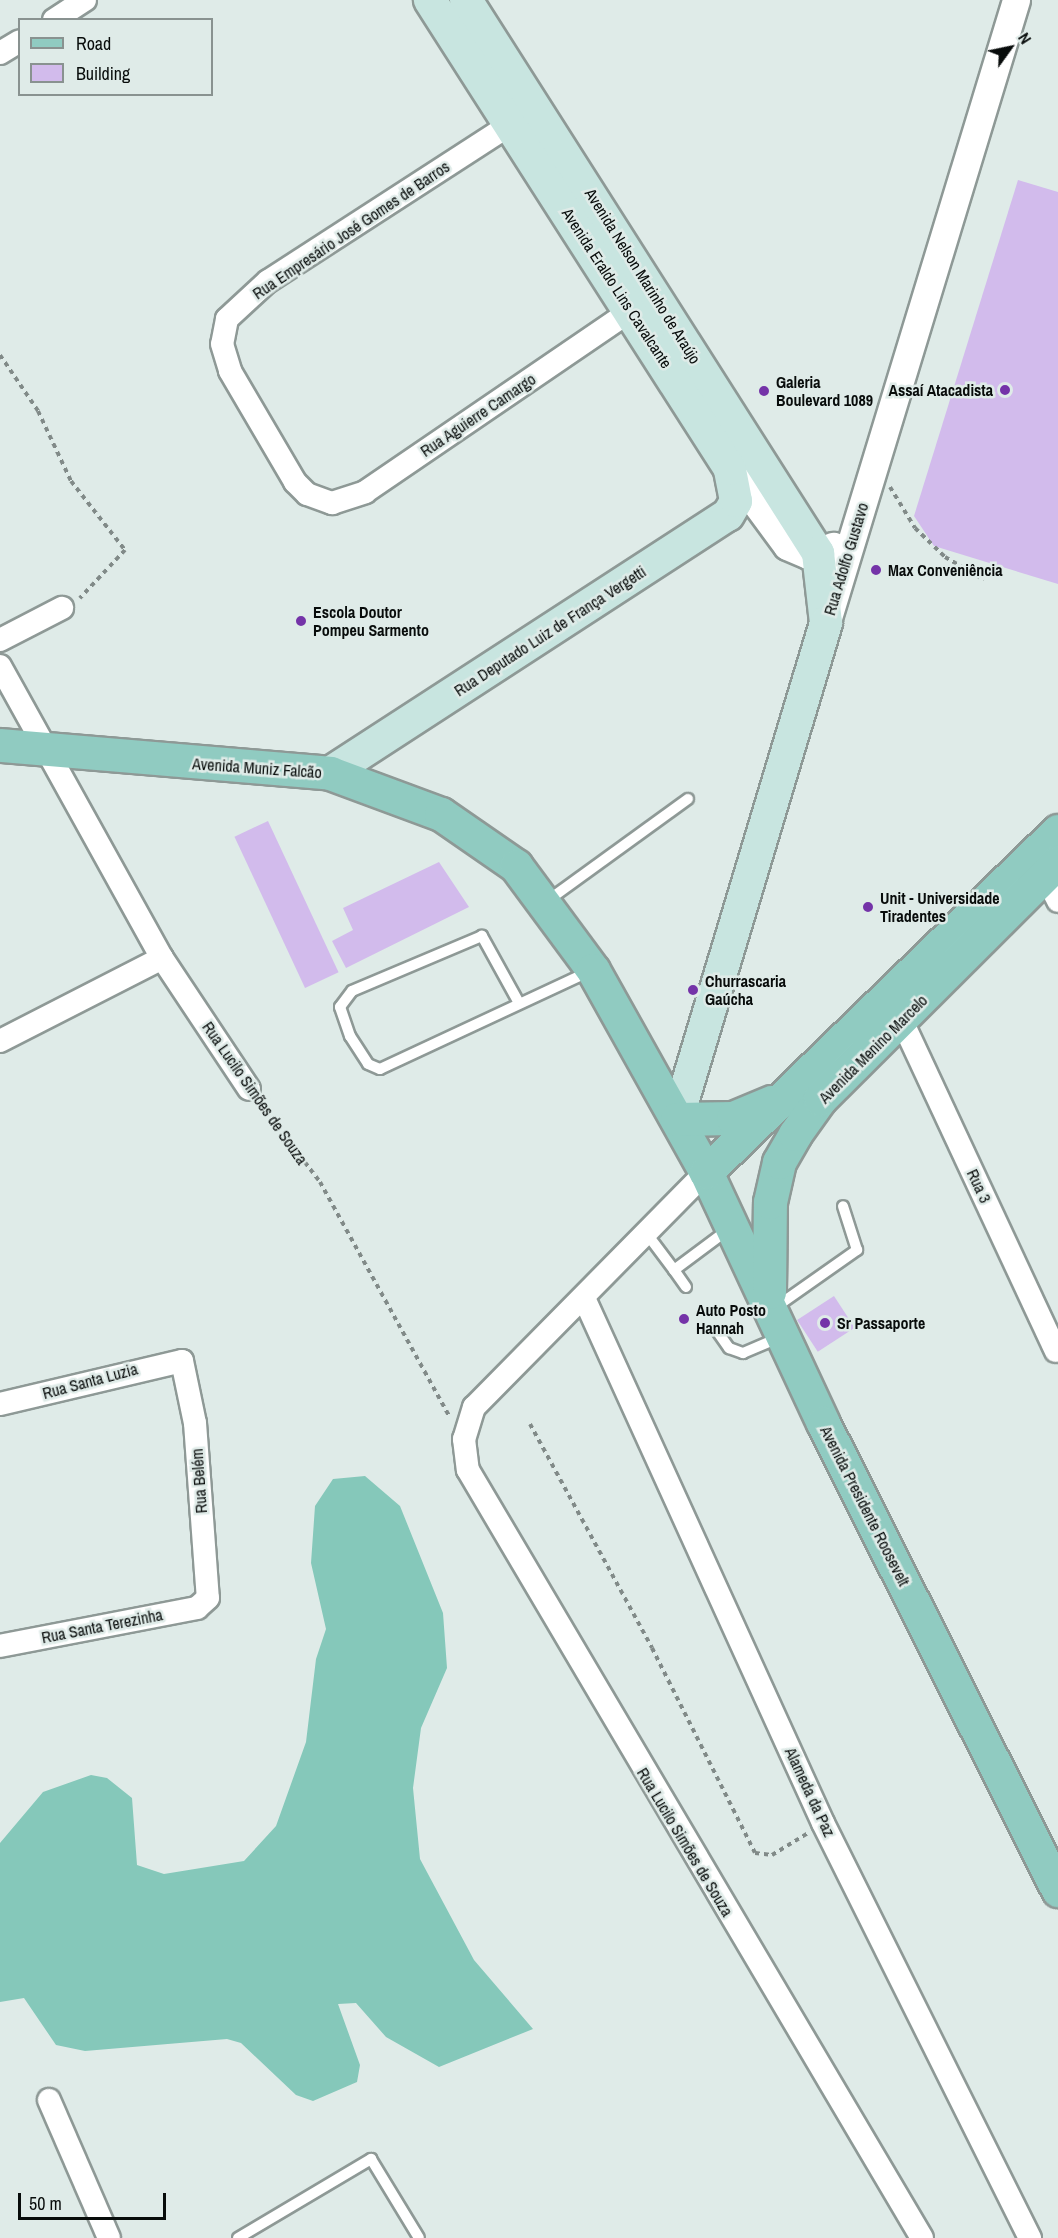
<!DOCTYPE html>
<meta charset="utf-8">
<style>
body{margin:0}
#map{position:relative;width:1058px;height:2238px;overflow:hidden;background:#dfebe8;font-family:"Archivo Narrow",sans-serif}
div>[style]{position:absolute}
.forest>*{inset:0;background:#85c8ba}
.building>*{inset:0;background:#d2bbec;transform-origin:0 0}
.path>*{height:4px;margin-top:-2px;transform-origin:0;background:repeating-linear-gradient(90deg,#818a88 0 4.5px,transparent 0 9px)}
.roads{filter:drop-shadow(2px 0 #8e9996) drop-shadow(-2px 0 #8e9996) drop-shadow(0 2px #8e9996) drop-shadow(0 -2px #8e9996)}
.service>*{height:10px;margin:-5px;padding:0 5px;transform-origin:5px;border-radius:5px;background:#fff}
.minor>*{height:22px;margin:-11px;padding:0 11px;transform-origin:11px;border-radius:11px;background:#fff}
.tertiary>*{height:27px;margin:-13.5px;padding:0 13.5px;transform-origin:13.5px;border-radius:13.5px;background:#fff}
.secondary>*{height:32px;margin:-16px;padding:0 16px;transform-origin:16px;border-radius:16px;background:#c8e5e0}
.primary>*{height:33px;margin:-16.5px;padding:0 16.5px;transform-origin:16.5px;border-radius:16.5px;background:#90cbc1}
.dots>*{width:16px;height:16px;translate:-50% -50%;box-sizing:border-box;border:3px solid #dfebe8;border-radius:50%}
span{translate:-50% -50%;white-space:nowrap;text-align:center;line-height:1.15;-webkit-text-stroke:5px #dfebe8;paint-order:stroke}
.street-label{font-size:16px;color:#080c0b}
.poi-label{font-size:16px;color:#080c0b;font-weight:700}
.left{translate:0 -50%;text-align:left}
.right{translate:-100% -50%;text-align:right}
.legend{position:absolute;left:18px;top:18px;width:195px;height:78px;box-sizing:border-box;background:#dfebe8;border:2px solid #899290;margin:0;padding:8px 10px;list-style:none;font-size:18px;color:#080c0b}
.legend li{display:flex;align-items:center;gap:12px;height:30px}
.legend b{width:30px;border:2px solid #899290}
.north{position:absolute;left:980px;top:18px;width:60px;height:60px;-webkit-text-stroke:4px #dfebe8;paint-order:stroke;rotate:57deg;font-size:16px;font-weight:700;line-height:24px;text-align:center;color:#080c0b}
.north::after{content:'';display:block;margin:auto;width:21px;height:27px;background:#080c0b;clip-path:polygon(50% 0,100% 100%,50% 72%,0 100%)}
.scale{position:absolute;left:18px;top:2193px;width:148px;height:27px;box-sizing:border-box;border:3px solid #080c0b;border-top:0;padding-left:8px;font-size:18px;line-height:21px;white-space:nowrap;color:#080c0b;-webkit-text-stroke:4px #dfebe8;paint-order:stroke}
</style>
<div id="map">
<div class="forest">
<i style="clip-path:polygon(365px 1476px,400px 1506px,443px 1613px,447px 1668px,421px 1728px,413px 1788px,420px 1859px,474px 1960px,533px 2029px,439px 2067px,386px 2037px,356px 2003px,338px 2004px,360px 2065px,357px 2082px,313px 2101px,296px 2095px,241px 2043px,227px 2039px,85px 2051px,56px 2045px,24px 1998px,0 2002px,0 1843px,43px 1792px,91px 1775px,107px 1778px,132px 1798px,137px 1865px,164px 1874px,244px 1861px,276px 1826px,306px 1742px,316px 1659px,326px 1629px,311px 1563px,315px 1506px,333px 1479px)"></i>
</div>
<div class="building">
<i style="clip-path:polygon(1018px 180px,1058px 192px,1058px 584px,934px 546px,914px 516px)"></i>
<i style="left:268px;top:821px;width:167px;height:37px;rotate:65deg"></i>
<i style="clip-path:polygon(439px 862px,469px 907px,346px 968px,332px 941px,353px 930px,343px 908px)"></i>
<i style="left:834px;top:1296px;width:38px;height:44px;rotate:57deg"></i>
</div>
<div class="path">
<i style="left:0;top:355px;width:68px;rotate:55.8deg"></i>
<i style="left:38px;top:411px;width:77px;rotate:64.8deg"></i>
<i style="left:71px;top:481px;width:88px;rotate:52deg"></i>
<i style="left:125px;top:550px;width:66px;rotate:133.2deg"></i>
<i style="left:890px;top:487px;width:48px;rotate:58.6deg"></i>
<i style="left:915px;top:528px;width:42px;rotate:44deg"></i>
<i style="left:945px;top:557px;width:45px;rotate:30.5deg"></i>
<i style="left:261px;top:1105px;width:97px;rotate:52.5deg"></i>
<i style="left:320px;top:1182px;width:267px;rotate:61.1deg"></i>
<i style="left:530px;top:1424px;width:255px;rotate:61.4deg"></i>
<i style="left:652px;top:1648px;width:229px;rotate:63.3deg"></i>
<i style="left:755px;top:1853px;width:17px;rotate:7deg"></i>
<i style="left:772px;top:1855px;width:42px;rotate:-31.4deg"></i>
</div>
<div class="roads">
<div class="service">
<i style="left:547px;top:901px;width:174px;rotate:-35.9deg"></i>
<i style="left:519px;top:1003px;width:77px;rotate:-118.9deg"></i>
<i style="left:482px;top:936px;width:141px;rotate:157.1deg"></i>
<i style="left:352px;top:991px;width:20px;rotate:127deg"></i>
<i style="left:340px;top:1007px;width:31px;rotate:71deg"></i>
<i style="left:350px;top:1036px;width:33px;rotate:57deg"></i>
<i style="left:368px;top:1064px;width:13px;rotate:23deg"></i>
<i style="left:380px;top:1069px;width:232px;rotate:-25deg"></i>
<i style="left:647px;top:1234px;width:45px;rotate:53.1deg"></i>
<i style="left:686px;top:1287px;width:21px;rotate:-125deg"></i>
<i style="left:674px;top:1270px;width:69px;rotate:-36.7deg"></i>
<i style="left:773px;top:1309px;width:103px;rotate:-35.1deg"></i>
<i style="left:857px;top:1250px;width:46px;rotate:-107.7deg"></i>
<i style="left:717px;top:1331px;width:21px;rotate:55deg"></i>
<i style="left:729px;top:1348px;width:15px;rotate:20deg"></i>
<i style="left:743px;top:1353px;width:38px;rotate:-23deg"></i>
<i style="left:238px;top:2238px;width:155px;rotate:-30.7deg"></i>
<i style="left:371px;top:2159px;width:92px;rotate:58.7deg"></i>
</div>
<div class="minor">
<i style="left:54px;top:20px;width:37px;rotate:-33deg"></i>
<i style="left:0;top:53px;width:23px;rotate:-31deg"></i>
<i style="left:511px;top:124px;width:289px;rotate:147.1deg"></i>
<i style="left:268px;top:281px;width:56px;rotate:137.2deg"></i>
<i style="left:227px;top:319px;width:25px;rotate:101deg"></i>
<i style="left:222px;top:344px;width:28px;rotate:73deg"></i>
<i style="left:230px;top:371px;width:129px;rotate:59.6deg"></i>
<i style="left:295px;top:482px;width:17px;rotate:45deg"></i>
<i style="left:307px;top:494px;width:27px;rotate:20deg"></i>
<i style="left:332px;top:503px;width:35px;rotate:-18deg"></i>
<i style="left:365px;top:492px;width:334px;rotate:-34.3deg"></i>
<i style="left:0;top:640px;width:70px;rotate:-27.3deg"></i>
<i style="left:0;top:666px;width:334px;rotate:61deg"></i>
<i style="left:162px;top:958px;width:157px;rotate:56.4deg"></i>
<i style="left:1045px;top:875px;width:29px;rotate:63deg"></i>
<i style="left:902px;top:1021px;width:364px;rotate:65deg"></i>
<i style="left:0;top:1041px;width:182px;rotate:-27.1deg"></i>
<i style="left:706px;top:1172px;width:330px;rotate:134.6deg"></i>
<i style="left:474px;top:1407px;width:34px;rotate:107deg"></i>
<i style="left:464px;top:1439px;width:31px;rotate:83deg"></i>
<i style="left:468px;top:1470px;width:892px;rotate:59.41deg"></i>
<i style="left:584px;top:1298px;width:577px;rotate:65.52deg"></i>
<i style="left:823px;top:1823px;width:464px;rotate:63.5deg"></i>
<i style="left:0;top:1404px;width:187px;rotate:-13.3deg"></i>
<i style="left:182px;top:1361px;width:63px;rotate:78.2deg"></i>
<i style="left:195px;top:1423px;width:175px;rotate:85.8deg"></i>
<i style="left:208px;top:1598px;width:15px;rotate:138deg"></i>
<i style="left:197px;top:1608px;width:201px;rotate:169.1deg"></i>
<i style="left:49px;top:2100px;width:150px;rotate:66.5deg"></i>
</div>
<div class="tertiary">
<i style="left:731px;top:470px;width:94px;rotate:53.6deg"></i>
<i style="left:787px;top:546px;width:23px;rotate:23deg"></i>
<i style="left:808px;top:555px;width:27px;rotate:-20deg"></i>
<i style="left:827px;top:621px;width:649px;rotate:-73.07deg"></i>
</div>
<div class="secondary">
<i style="left:466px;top:0;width:656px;rotate:57.52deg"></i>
<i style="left:818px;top:553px;width:70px;rotate:83.5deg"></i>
<i style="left:826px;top:623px;width:518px;rotate:106.72deg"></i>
<i style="left:330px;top:773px;width:474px;rotate:-33deg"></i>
<i style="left:728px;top:515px;width:16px;rotate:-60deg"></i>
<i style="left:736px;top:501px;width:33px;rotate:-101deg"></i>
<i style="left:730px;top:469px;width:557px;rotate:-122.61deg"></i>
</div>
<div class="primary">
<i style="left:0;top:745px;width:331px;rotate:4.8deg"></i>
<i style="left:330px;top:773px;width:118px;rotate:20.3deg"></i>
<i style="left:441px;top:814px;width:91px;rotate:34.7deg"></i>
<i style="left:516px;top:866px;width:129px;rotate:53.5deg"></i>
<i style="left:593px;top:970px;width:231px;rotate:60.8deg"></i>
<i style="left:706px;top:1172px;width:277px;rotate:65deg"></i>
<i style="left:823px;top:1423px;width:523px;rotate:63.29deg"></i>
<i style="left:677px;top:1119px;width:56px;rotate:-1deg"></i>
<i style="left:733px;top:1118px;width:41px;rotate:-22.8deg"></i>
<i style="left:706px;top:1172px;width:490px;rotate:-44.1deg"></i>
<i style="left:769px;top:1292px;width:90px;rotate:-89.4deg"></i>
<i style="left:770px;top:1202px;width:41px;rotate:-77.3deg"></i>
<i style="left:779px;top:1162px;width:32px;rotate:-60deg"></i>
<i style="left:795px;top:1134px;width:43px;rotate:-54.5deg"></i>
<i style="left:820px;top:1099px;width:336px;rotate:-44.9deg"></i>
</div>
</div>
<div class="dots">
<i style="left:1005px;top:390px;background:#7433a8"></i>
<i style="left:764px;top:391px;background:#7433a8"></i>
<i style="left:876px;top:570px;background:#7433a8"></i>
<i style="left:301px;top:621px;background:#7433a8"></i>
<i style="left:868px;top:907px;background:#7433a8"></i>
<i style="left:693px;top:990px;background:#7433a8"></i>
<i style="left:684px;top:1319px;background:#7433a8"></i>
<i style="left:825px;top:1323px;background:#7433a8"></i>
</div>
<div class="street-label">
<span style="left:351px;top:230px;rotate:-34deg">Rua Empresário José Gomes de Barros</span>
<span style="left:643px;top:276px;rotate:58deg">Avenida Nelson Marinho de Araújo</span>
<span style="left:617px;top:288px;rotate:57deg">Avenida Eraldo Lins Cavalcante</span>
<span style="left:478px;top:415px;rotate:-34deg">Rua Aguierre Camargo</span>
<span style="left:846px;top:559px;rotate:-73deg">Rua Adolfo Gustavo</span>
<span style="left:550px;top:631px;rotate:-33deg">Rua Deputado Luiz de França Vergetti</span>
<span style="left:257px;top:768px;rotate:4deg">Avenida Muniz Falcão</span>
<span style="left:873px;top:1049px;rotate:-45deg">Avenida Menino Marcelo</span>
<span style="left:255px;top:1093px;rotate:55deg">Rua Lucilo Simões de Souza</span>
<span style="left:979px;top:1186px;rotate:65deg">Rua 3</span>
<span style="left:90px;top:1381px;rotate:-15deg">Rua Santa Luzia</span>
<span style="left:199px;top:1481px;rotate:-94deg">Rua Belém</span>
<span style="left:865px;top:1506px;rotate:63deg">Avenida Presidente Roosevelt</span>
<span style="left:102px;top:1626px;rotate:-11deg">Rua Santa Terezinha</span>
<span style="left:810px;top:1792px;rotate:65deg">Alameda da Paz</span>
<span style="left:685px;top:1842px;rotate:59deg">Rua Lucilo Simões de Souza</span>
</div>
<div class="poi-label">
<span class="left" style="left:776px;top:391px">Galeria<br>Boulevard 1089</span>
<span class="right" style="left:993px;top:390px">Assaí Atacadista</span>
<span class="left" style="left:888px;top:570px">Max Conveniência</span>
<span class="left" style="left:313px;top:621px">Escola Doutor<br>Pompeu Sarmento</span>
<span class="left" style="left:880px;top:907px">Unit - Universidade<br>Tiradentes</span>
<span class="left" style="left:705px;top:990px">Churrascaria<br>Gaúcha</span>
<span class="left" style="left:696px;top:1319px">Auto Posto<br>Hannah</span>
<span class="left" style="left:837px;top:1323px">Sr Passaporte</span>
</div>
<ul class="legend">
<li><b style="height:8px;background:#90cbc1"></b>Road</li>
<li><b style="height:16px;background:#d2bbec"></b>Building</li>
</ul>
<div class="north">N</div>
<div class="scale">50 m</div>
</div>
